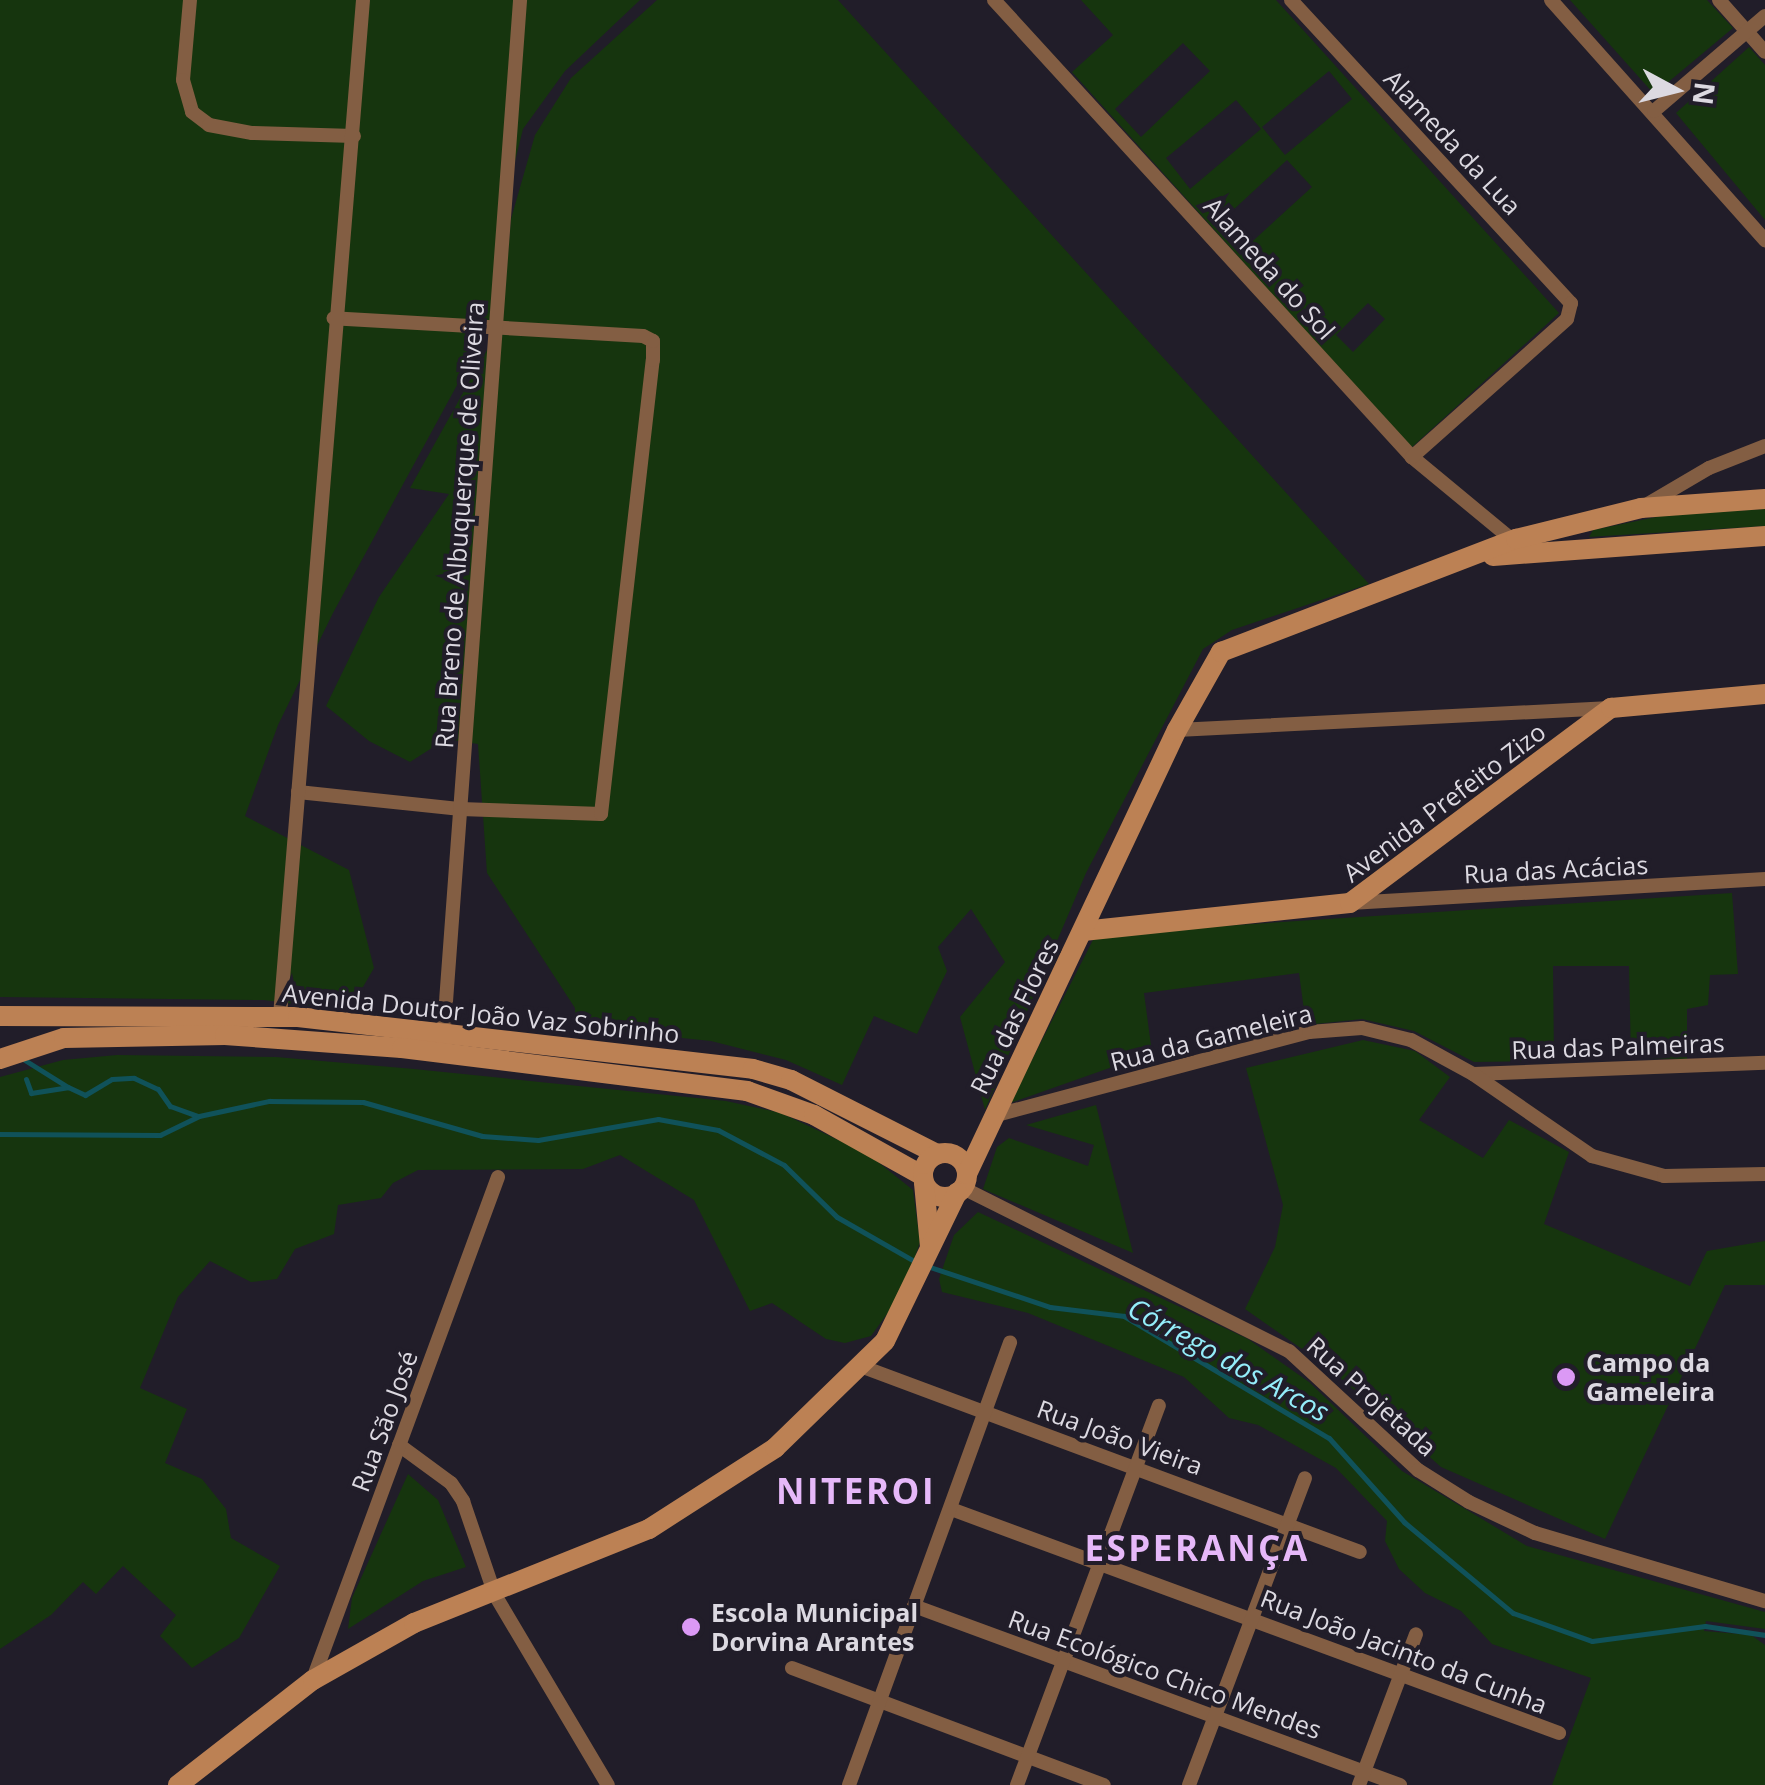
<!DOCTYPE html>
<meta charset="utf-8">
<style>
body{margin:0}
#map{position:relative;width:1765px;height:1785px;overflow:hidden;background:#211d29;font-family:"Open Sans",sans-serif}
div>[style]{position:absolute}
.green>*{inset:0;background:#16350e}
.stream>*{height:5px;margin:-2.5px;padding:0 2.5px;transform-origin:2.5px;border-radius:2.5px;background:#10525a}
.street>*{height:14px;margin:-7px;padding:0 7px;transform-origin:7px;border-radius:7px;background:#835e43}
.secondary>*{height:20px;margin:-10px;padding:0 10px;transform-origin:10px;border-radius:10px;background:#bc8154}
.secondary>.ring{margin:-10px;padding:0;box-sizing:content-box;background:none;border:20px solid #bc8154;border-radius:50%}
.dots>*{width:28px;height:28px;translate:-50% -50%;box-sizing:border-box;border:5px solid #211d29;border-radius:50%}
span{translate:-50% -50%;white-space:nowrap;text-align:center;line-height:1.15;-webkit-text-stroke:8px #211d29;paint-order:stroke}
.street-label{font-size:25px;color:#dcd9e1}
.poi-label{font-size:25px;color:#dcd9e1;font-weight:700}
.left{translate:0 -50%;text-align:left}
.water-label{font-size:28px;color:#94edfa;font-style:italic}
.district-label{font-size:35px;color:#e6b8f9;font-weight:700;letter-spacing:2.5px}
.north{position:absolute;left:1625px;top:40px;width:100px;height:100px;-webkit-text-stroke:8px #211d29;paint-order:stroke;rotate:97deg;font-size:28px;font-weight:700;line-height:40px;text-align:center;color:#dcd9e1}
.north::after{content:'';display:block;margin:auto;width:35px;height:45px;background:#dcd9e1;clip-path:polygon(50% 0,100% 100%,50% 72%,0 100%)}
</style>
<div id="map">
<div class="green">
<i style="clip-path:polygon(0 0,640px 0,565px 71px,523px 129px,501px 217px,493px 319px,333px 613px,278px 725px,245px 816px,349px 870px,374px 968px,349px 1011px,264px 1000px,0 997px)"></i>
<i style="clip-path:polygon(657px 0,838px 0,1369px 584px,1232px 630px,1203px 649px,1086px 873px,985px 1110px,960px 1017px,1005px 962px,971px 909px,938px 947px,947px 971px,917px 1034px,874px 1016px,842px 1085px,786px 1060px,711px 1041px,575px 1027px,575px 1008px,487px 873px,478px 744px,446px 739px,410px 762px,369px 741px,326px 706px,379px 597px,449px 494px,410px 488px,502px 323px,511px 219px,535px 135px,571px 78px)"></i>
<i style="clip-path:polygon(evenodd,1081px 0,1276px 0,1559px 313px,1411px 448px,1072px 72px,1113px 35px,1081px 0,1183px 43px,1210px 71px,1141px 137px,1115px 109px,1183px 43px,1081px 0,1329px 71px,1352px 99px,1285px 155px,1262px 127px,1329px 71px,1081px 0,1236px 100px,1261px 129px,1190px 189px,1166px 158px,1236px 100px,1081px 0,1287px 160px,1312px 187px,1243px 250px,1218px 224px,1287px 160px,1081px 0,1368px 303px,1385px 319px,1353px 352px,1336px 335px,1368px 303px)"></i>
<i style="clip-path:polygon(1570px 0,1707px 0,1733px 28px,1654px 94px)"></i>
<i style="clip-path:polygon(1749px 47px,1765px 65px,1765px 220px,1676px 113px)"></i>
<i style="clip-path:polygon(1765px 509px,1765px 526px,1589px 537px,1593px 530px,1666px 515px)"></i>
<i style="clip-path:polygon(1732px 893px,1738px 974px,1710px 975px,1708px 1005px,1687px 1009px,1687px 1059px,1631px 1058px,1629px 966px,1553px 966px,1554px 1061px,1474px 1062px,1414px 1031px,1362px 1019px,1306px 1025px,1299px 973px,1144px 993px,1152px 1053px,1010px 1103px,1096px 934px)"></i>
<i style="clip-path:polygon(1363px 1040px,1415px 1051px,1450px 1077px,1419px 1120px,1483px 1158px,1509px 1120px,1569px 1152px,1544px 1224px,1690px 1286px,1707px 1251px,1765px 1241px,1765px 1285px,1725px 1285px,1605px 1539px,1441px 1467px,1329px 1368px,1245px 1309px,1275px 1247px,1283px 1205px,1246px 1068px)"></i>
<i style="clip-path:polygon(117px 1055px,276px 1057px,414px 1069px,726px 1101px,781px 1113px,868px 1154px,913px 1190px,920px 1242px,903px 1292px,871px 1336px,845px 1343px,826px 1339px,772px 1303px,750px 1311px,694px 1200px,620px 1155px,583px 1169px,418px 1170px,393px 1183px,381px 1198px,338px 1205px,334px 1234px,295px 1249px,277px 1279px,251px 1282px,210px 1261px,178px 1297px,140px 1388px,187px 1409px,165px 1463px,202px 1479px,226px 1509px,231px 1538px,280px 1566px,239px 1638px,192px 1668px,160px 1636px,176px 1615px,123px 1566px,96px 1594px,83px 1582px,51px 1615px,0 1649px,0 1077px,63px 1060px)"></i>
<i style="clip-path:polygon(1096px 1105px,1133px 1253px,983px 1189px,997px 1147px,1009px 1138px,1088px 1166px,1094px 1145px,1026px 1125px)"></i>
<i style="clip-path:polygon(978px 1212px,1248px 1339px,1309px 1382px,1402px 1471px,1527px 1546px,1765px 1612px,1765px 1629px,1706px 1621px,1704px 1631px,1751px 1635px,1765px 1645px,1765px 1785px,1552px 1785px,1591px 1678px,1492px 1644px,1461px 1611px,1425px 1593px,1399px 1569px,1385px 1541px,1387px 1521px,1336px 1468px,1258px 1425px,1229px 1418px,1184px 1377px,1028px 1313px,942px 1292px,939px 1279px,954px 1235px)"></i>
<i style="clip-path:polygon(408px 1474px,438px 1500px,466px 1567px,423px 1581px,348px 1629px,352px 1598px)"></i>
</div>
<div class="stream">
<i style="left:23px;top:1059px;width:53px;rotate:31.9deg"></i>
<i style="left:26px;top:1079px;width:15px;rotate:70deg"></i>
<i style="left:31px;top:1093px;width:37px;rotate:-9deg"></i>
<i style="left:68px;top:1087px;width:19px;rotate:25deg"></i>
<i style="left:85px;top:1095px;width:31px;rotate:-31deg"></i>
<i style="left:112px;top:1079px;width:22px;rotate:-3deg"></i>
<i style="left:134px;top:1078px;width:26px;rotate:25deg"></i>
<i style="left:158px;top:1089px;width:21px;rotate:55deg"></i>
<i style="left:170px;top:1106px;width:29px;rotate:20deg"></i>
<i style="left:0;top:1134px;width:160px;rotate:0.4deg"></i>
<i style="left:160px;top:1135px;width:43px;rotate:-26deg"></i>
<i style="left:199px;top:1116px;width:72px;rotate:-12.1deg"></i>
<i style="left:269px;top:1101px;width:94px;rotate:0.6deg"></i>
<i style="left:363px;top:1102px;width:124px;rotate:15.9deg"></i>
<i style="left:482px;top:1136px;width:56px;rotate:4.1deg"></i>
<i style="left:538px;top:1140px;width:122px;rotate:-9.9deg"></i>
<i style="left:658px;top:1119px;width:61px;rotate:10.4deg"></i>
<i style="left:718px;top:1130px;width:75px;rotate:27.9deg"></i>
<i style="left:784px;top:1165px;width:74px;rotate:44.5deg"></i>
<i style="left:837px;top:1217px;width:91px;rotate:29.7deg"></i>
<i style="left:927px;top:1266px;width:130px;rotate:18.4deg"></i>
<i style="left:1050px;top:1307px;width:75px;rotate:6.9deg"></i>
<i style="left:1124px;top:1316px;width:239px;rotate:30.8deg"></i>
<i style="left:1329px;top:1438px;width:113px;rotate:48.2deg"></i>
<i style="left:1404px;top:1522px;width:142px;rotate:39.9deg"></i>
<i style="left:1513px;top:1613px;width:84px;rotate:19.5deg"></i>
<i style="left:1592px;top:1641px;width:114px;rotate:-7.6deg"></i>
<i style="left:1705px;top:1626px;width:61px;rotate:8.5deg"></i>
</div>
<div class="street">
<i style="left:190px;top:0;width:80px;rotate:95deg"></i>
<i style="left:183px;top:80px;width:33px;rotate:74deg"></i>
<i style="left:192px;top:112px;width:21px;rotate:37deg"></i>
<i style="left:209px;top:125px;width:44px;rotate:10.5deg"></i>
<i style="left:252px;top:133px;width:102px;rotate:1.7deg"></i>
<i style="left:994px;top:0;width:619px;rotate:47.55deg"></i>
<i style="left:1412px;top:457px;width:136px;rotate:39.6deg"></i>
<i style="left:1291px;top:0;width:413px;rotate:47.3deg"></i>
<i style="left:1571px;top:303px;width:16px;rotate:104deg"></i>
<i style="left:1567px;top:319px;width:208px;rotate:138.3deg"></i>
<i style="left:1551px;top:0;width:322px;rotate:48.3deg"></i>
<i style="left:1719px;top:0;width:69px;rotate:48.5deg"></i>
<i style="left:1654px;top:111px;width:146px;rotate:-40.6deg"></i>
<i style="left:1646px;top:505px;width:73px;rotate:-30.4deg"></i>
<i style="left:1709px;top:468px;width:60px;rotate:-21.4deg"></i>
<i style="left:1177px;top:730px;width:434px;rotate:-2.9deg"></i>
<i style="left:298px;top:792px;width:164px;rotate:6deg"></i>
<i style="left:461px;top:809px;width:140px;rotate:2deg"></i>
<i style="left:601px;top:814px;width:457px;rotate:-83.5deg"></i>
<i style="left:653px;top:360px;width:19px;rotate:-90deg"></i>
<i style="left:653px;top:341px;width:11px;rotate:-153deg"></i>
<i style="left:643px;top:336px;width:310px;rotate:-176.7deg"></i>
<i style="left:1350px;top:903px;width:416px;rotate:-3.3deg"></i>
<i style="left:280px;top:1016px;width:1019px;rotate:-85.33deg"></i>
<i style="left:443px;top:1042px;width:1045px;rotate:-85.77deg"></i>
<i style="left:1474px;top:1074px;width:291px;rotate:-2.2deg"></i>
<i style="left:993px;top:1116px;width:327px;rotate:-14.9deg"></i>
<i style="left:1309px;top:1032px;width:53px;rotate:-4.3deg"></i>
<i style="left:1362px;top:1028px;width:50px;rotate:13.8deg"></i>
<i style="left:1411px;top:1040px;width:71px;rotate:28.7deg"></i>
<i style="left:1473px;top:1074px;width:145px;rotate:34.6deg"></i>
<i style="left:1592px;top:1156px;width:75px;rotate:15.5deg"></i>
<i style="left:1664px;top:1176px;width:101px;rotate:-1.1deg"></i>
<i style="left:963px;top:1188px;width:364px;rotate:26.6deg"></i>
<i style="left:1289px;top:1351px;width:176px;rotate:42.7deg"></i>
<i style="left:1418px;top:1470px;width:60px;rotate:32.1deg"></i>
<i style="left:1469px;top:1502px;width:73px;rotate:25.2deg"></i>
<i style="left:1535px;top:1533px;width:240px;rotate:16.5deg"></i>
<i style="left:863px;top:1367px;width:530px;rotate:20.42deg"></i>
<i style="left:399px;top:1445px;width:64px;rotate:36.2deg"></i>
<i style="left:451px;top:1483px;width:22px;rotate:56deg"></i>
<i style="left:463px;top:1501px;width:99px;rotate:71.2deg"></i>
<i style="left:495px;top:1595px;width:221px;rotate:59.3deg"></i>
<i style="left:951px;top:1509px;width:648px;rotate:20.22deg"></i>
<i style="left:914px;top:1606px;width:518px;rotate:20.22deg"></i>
<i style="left:792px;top:1668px;width:333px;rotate:20.6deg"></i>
<i style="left:313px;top:1679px;width:535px;rotate:-69.77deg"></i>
<i style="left:849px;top:1785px;width:471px;rotate:-70deg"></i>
<i style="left:1017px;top:1785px;width:405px;rotate:-69.5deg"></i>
<i style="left:1189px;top:1785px;width:328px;rotate:-69.3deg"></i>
<i style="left:1359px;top:1785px;width:161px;rotate:-69.3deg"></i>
</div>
<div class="secondary">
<i style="left:1493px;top:556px;width:273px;rotate:-4.2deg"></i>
<i style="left:1083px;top:931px;width:268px;rotate:-6deg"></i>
<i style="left:1350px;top:903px;width:326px;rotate:-36.8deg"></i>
<i style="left:1611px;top:708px;width:155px;rotate:-5.2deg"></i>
<i style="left:0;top:1016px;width:298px;rotate:0.2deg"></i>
<i style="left:298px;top:1017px;width:458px;rotate:6.5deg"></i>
<i style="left:753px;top:1069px;width:40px;rotate:16deg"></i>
<i style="left:791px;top:1080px;width:164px;rotate:26.9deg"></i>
<i style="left:0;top:1059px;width:67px;rotate:-18.2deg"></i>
<i style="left:64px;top:1038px;width:161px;rotate:-1.1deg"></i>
<i style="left:225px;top:1035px;width:177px;rotate:4.2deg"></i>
<i style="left:402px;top:1048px;width:348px;rotate:7.1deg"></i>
<i style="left:747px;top:1091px;width:71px;rotate:19.7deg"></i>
<i style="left:814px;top:1115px;width:125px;rotate:29.2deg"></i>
<i class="ring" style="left:923px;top:1153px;width:24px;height:24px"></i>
<i style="left:967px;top:1174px;width:491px;rotate:-64.7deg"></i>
<i style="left:1177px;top:730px;width:90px;rotate:-60.6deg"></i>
<i style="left:1221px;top:652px;width:316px;rotate:-21deg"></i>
<i style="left:1516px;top:539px;width:129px;rotate:-13.9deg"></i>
<i style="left:1641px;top:508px;width:124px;rotate:-4.2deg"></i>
<i style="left:924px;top:1183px;width:64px;rotate:84.6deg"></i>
<i style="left:178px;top:1785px;width:171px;rotate:-37.9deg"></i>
<i style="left:313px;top:1680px;width:116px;rotate:-29.4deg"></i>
<i style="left:414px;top:1623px;width:253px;rotate:-21.8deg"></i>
<i style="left:649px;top:1529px;width:150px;rotate:-32.7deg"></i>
<i style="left:775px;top:1448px;width:153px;rotate:-44.2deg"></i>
<i style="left:885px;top:1341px;width:165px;rotate:-64.1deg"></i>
</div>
<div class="dots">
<i style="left:1566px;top:1377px;background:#db99f5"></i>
<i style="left:691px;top:1627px;background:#db99f5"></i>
</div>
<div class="street-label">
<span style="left:1453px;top:142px;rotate:47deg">Alameda da Lua</span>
<span style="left:1270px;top:268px;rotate:48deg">Alameda do Sol</span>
<span style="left:459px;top:525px;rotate:-86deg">Rua Breno de Albuquerque de Oliveira</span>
<span style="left:1444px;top:802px;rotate:-37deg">Avenida Prefeito Zizo</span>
<span style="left:1556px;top:869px;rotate:-3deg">Rua das Acácias</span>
<span style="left:481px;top:1013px;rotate:6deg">Avenida Doutor João Vaz Sobrinho</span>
<span style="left:1014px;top:1016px;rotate:-64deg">Rua das Flores</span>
<span style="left:1211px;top:1037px;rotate:-14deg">Rua da Gameleira</span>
<span style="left:1618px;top:1046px;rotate:-2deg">Rua das Palmeiras</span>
<span style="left:1372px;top:1396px;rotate:42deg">Rua Projetada</span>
<span style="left:384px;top:1421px;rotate:-70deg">Rua São José</span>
<span style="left:1120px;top:1437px;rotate:20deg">Rua João Vieira</span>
<span style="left:1404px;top:1651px;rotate:21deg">Rua João Jacinto da Cunha</span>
<span style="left:1165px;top:1674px;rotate:20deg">Rua Ecológico Chico Mendes</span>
</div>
<div class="poi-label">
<span class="left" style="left:1586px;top:1377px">Campo da<br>Gameleira</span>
<span class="left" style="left:711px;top:1627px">Escola Municipal<br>Dorvina Arantes</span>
</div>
<div class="water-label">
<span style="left:1229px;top:1359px;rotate:29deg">Córrego dos Arcos</span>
</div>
<div class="district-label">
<span style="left:856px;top:1491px">NITEROI</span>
<span style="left:1197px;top:1548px">ESPERANÇA</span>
</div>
<div class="north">N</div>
</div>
